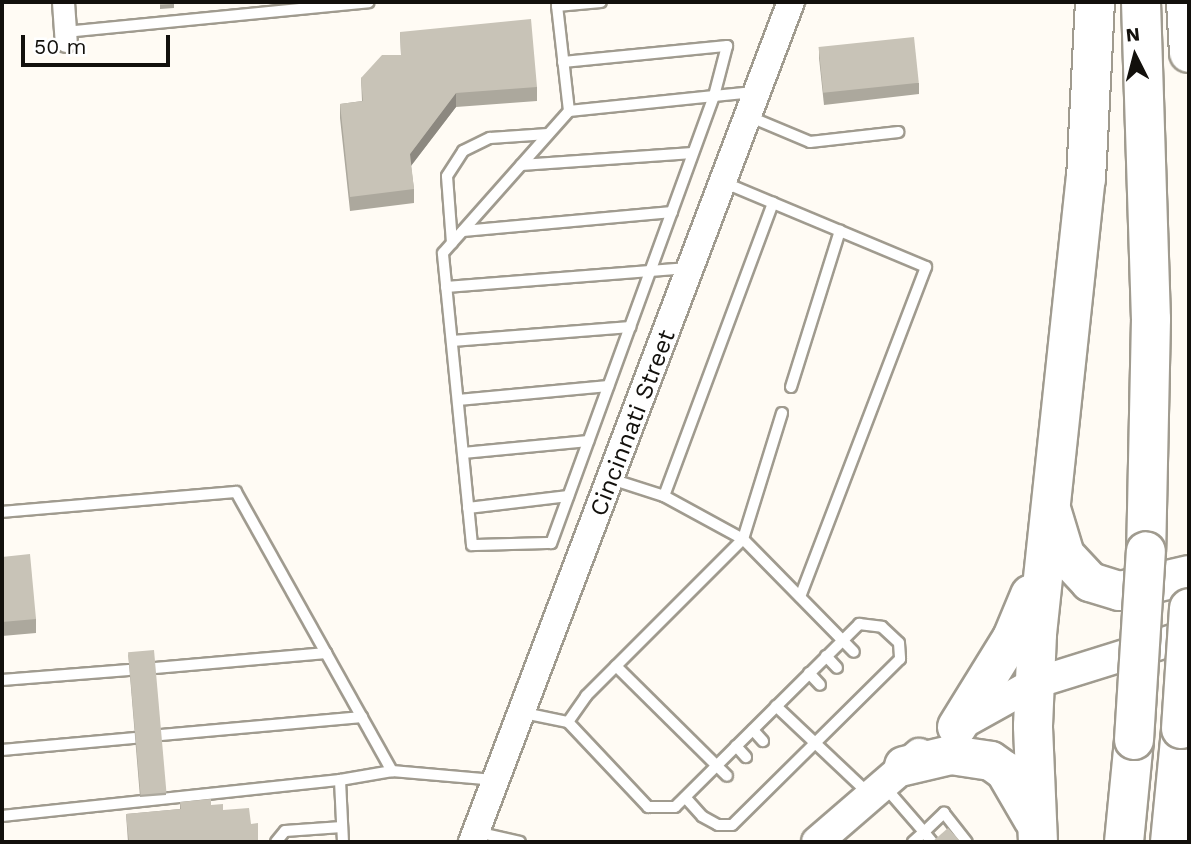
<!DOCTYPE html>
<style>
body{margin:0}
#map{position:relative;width:1191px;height:844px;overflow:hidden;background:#fffbf4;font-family:"Work Sans",sans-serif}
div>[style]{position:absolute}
.roads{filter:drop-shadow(2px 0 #a09b8f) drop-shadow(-2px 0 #a09b8f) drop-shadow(0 2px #a09b8f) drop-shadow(0 -2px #a09b8f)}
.service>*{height:10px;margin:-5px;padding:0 5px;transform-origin:5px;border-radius:5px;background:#fff}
.minor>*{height:21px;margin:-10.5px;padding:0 10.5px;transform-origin:10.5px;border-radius:10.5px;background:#fff}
.tertiary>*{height:26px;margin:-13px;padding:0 13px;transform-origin:13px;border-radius:13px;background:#fff}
.secondary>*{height:30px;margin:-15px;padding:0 15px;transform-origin:15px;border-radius:15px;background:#fff}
.motorway>*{height:38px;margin:-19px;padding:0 19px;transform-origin:19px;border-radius:19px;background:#fff}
.bridges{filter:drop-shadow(2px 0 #a09b8f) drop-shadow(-2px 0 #a09b8f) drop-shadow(0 2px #a09b8f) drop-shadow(0 -2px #a09b8f)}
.motorway-bridge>*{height:38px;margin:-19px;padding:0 19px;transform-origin:19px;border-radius:19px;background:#fff}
.wall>*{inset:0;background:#aca89d}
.shaded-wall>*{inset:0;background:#8c8880}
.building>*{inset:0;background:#c8c3b7;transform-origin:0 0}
span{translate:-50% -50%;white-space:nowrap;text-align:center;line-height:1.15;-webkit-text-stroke:7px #fff;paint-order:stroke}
.street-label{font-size:24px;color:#12100c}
.frame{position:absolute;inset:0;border:4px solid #12100c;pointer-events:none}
.north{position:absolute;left:1100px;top:21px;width:70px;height:70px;-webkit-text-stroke:5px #fff;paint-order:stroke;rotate:354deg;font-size:19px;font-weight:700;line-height:28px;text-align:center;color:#12100c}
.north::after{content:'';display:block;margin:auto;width:24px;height:32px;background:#12100c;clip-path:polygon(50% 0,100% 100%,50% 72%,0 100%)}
.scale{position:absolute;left:21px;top:35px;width:149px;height:32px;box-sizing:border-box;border:4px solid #12100c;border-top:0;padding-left:9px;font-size:21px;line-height:24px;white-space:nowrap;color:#12100c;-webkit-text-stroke:5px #fff;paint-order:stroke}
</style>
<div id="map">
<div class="roads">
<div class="service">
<i style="left:65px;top:32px;width:305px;rotate:-5.6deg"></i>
<i style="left:563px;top:62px;width:165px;rotate:-5.6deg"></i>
<i style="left:727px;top:46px;width:52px;rotate:104.6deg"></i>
<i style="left:714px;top:96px;width:476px;rotate:110deg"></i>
<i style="left:551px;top:543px;width:79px;rotate:178.5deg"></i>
<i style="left:472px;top:545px;width:293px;rotate:-95.7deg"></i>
<i style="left:443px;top:253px;width:190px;rotate:-48.4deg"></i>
<i style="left:569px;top:111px;width:146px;rotate:-5.9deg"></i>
<i style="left:714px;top:96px;width:40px;rotate:-5.7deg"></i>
<i style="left:569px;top:111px;width:106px;rotate:-96.5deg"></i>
<i style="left:557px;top:6px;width:44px;rotate:-5.2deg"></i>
<i style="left:748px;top:116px;width:67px;rotate:22.8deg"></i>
<i style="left:810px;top:142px;width:89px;rotate:-6.5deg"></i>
<i style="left:521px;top:165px;width:172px;rotate:-4deg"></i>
<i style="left:723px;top:182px;width:220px;rotate:22.7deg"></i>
<i style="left:926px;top:267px;width:353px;rotate:110.9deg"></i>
<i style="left:463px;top:231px;width:210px;rotate:-5.2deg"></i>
<i style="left:452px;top:243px;width:67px;rotate:-94.3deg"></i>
<i style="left:447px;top:176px;width:30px;rotate:-57deg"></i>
<i style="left:463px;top:151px;width:30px;rotate:-26deg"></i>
<i style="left:490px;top:138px;width:58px;rotate:-3.9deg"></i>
<i style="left:446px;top:287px;width:243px;rotate:-4.5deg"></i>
<i style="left:452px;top:341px;width:179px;rotate:-4.5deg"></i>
<i style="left:791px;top:387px;width:164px;rotate:-72.6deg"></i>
<i style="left:458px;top:400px;width:151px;rotate:-5.3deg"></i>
<i style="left:463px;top:453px;width:126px;rotate:-5.5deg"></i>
<i style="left:611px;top:479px;width:56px;rotate:17.8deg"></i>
<i style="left:664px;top:496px;width:90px;rotate:28.6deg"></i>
<i style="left:743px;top:539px;width:132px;rotate:-72.8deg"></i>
<i style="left:664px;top:496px;width:313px;rotate:-69.6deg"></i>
<i style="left:468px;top:508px;width:101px;rotate:-6.8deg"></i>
<i style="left:2px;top:512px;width:235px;rotate:-4.9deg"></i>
<i style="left:236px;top:492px;width:320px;rotate:60.8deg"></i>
<i style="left:826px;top:656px;width:16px;rotate:47deg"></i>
<i style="left:616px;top:666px;width:156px;rotate:44.7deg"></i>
<i style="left:155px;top:668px;width:172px;rotate:-5deg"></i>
<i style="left:809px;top:673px;width:16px;rotate:47deg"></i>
<i style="left:2px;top:680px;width:127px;rotate:-4.5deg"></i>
<i style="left:776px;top:706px;width:127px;rotate:43.4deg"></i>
<i style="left:524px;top:713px;width:45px;rotate:11.6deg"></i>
<i style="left:568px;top:722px;width:117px;rotate:46.7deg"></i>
<i style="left:648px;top:807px;width:27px"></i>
<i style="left:675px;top:807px;width:260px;rotate:-44.8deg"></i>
<i style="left:859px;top:624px;width:23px;rotate:7deg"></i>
<i style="left:882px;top:627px;width:23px;rotate:43deg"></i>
<i style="left:899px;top:643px;width:16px;rotate:86deg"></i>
<i style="left:900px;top:659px;width:236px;rotate:135.3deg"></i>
<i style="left:732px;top:825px;width:14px;rotate:180deg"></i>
<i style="left:718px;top:825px;width:18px;rotate:-151deg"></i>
<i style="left:702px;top:816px;width:25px;rotate:-132deg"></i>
<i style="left:568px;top:722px;width:32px;rotate:-55deg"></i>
<i style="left:586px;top:696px;width:222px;rotate:-45deg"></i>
<i style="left:743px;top:539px;width:158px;rotate:45.5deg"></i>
<i style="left:753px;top:730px;width:15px;rotate:48deg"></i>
<i style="left:161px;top:735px;width:202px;rotate:-5.1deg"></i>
<i style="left:736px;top:746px;width:15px;rotate:48deg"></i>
<i style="left:2px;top:750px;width:134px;rotate:-5.2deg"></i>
<i style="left:885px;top:787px;width:60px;rotate:49.1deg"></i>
<i style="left:924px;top:832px;width:15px;rotate:138deg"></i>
<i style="left:2px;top:816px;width:340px;rotate:-6.1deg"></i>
<i style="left:477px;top:832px;width:44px;rotate:13.1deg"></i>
<i style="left:276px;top:842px;width:14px;rotate:-51deg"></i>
<i style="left:285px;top:831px;width:57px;rotate:-4deg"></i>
<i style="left:343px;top:842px;width:62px;rotate:-92.8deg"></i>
<i style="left:340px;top:780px;width:53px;rotate:-9.8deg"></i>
<i style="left:392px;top:771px;width:102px;rotate:5deg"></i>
<i style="left:932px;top:842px;width:13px;rotate:-129deg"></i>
<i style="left:924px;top:832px;width:28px;rotate:-44deg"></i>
<i style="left:944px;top:813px;width:37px;rotate:52deg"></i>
</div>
<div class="minor">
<i style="left:63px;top:2px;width:39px;rotate:86deg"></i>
</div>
<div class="tertiary">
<i style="left:472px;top:842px;width:899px;rotate:-69.21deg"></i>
</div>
<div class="secondary">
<i style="left:956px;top:727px;width:90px;rotate:-29.1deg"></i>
<i style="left:1035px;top:683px;width:161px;rotate:-17.3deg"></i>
<i style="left:817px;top:842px;width:135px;rotate:-40.8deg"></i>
</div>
<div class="motorway">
<i style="left:1141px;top:2px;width:317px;rotate:88.2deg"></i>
<i style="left:1151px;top:319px;width:232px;rotate:91.2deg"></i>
<i style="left:1186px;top:2px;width:51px;rotate:86.6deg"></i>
<i style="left:1052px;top:512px;width:45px;rotate:73.2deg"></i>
<i style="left:1065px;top:555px;width:37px;rotate:47deg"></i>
<i style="left:1090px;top:582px;width:31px;rotate:17deg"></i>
<i style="left:1120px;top:591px;width:71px;rotate:-13.1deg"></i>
<i style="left:957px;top:727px;width:105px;rotate:-58.3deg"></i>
<i style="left:1012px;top:638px;width:47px;rotate:-67.3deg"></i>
<i style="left:904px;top:766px;width:48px;rotate:-13.2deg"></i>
<i style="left:951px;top:755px;width:40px;rotate:8.5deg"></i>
<i style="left:991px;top:761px;width:17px;rotate:36deg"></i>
<i style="left:1005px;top:771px;width:56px;rotate:59.7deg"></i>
<i style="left:1038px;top:842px;width:116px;rotate:-92.5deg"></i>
<i style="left:1033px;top:726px;width:92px;rotate:-87.5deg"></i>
<i style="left:1037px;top:634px;width:458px;rotate:-83.9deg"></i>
<i style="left:1086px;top:179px;width:177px;rotate:-87.1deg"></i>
<i style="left:1124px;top:842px;width:102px;rotate:-84.4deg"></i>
<i style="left:1170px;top:842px;width:114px;rotate:-84.4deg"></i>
</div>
</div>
<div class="bridges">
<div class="motorway-bridge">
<i style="left:1181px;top:729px;width:121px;rotate:-86.2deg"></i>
<i style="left:1134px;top:740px;width:189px;rotate:-86.4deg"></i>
</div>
</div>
<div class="wall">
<i style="clip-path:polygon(160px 2px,174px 2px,174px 8px,160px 9px)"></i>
<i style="clip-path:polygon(400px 32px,537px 87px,537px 101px,456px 107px,411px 166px,414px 189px,414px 203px,350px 211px,340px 118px,340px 104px,362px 101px,361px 78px,401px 55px)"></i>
<i style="clip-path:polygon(819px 47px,919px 83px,919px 94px,824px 105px,819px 58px)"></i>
<i style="clip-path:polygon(2px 557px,36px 619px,36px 633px,2px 636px)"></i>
<i style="clip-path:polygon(128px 652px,166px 792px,166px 795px,140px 797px)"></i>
<i style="clip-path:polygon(180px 802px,211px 805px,223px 810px,251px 824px,258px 842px,128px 842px,126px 814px,180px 809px)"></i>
</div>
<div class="shaded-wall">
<i style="clip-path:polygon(456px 93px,456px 107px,410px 167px,410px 154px)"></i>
</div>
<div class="building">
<i style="clip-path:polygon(160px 2px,174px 2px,174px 4px,160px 5px)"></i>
<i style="clip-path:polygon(531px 19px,537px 87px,456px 93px,410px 154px,414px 189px,350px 197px,340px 104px,363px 101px,361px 78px,382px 55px,401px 55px,400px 32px)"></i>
<i style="left:914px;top:37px;width:46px;height:96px;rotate:84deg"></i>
<i style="clip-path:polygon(30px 554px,36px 619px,2px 622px,2px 557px)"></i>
<i style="left:154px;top:650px;width:143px;height:26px;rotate:85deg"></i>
<i style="clip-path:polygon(211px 799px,211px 805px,223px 804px,223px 810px,249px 808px,251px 824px,258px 823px,258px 842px,129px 842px,126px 814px,181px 809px,180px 802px)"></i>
<i style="clip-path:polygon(948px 828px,961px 842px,932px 842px)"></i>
</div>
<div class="street-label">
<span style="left:633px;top:423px;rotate:-69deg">Cincinnati Street</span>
</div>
<div class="frame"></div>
<div class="north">N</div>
<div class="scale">50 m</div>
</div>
